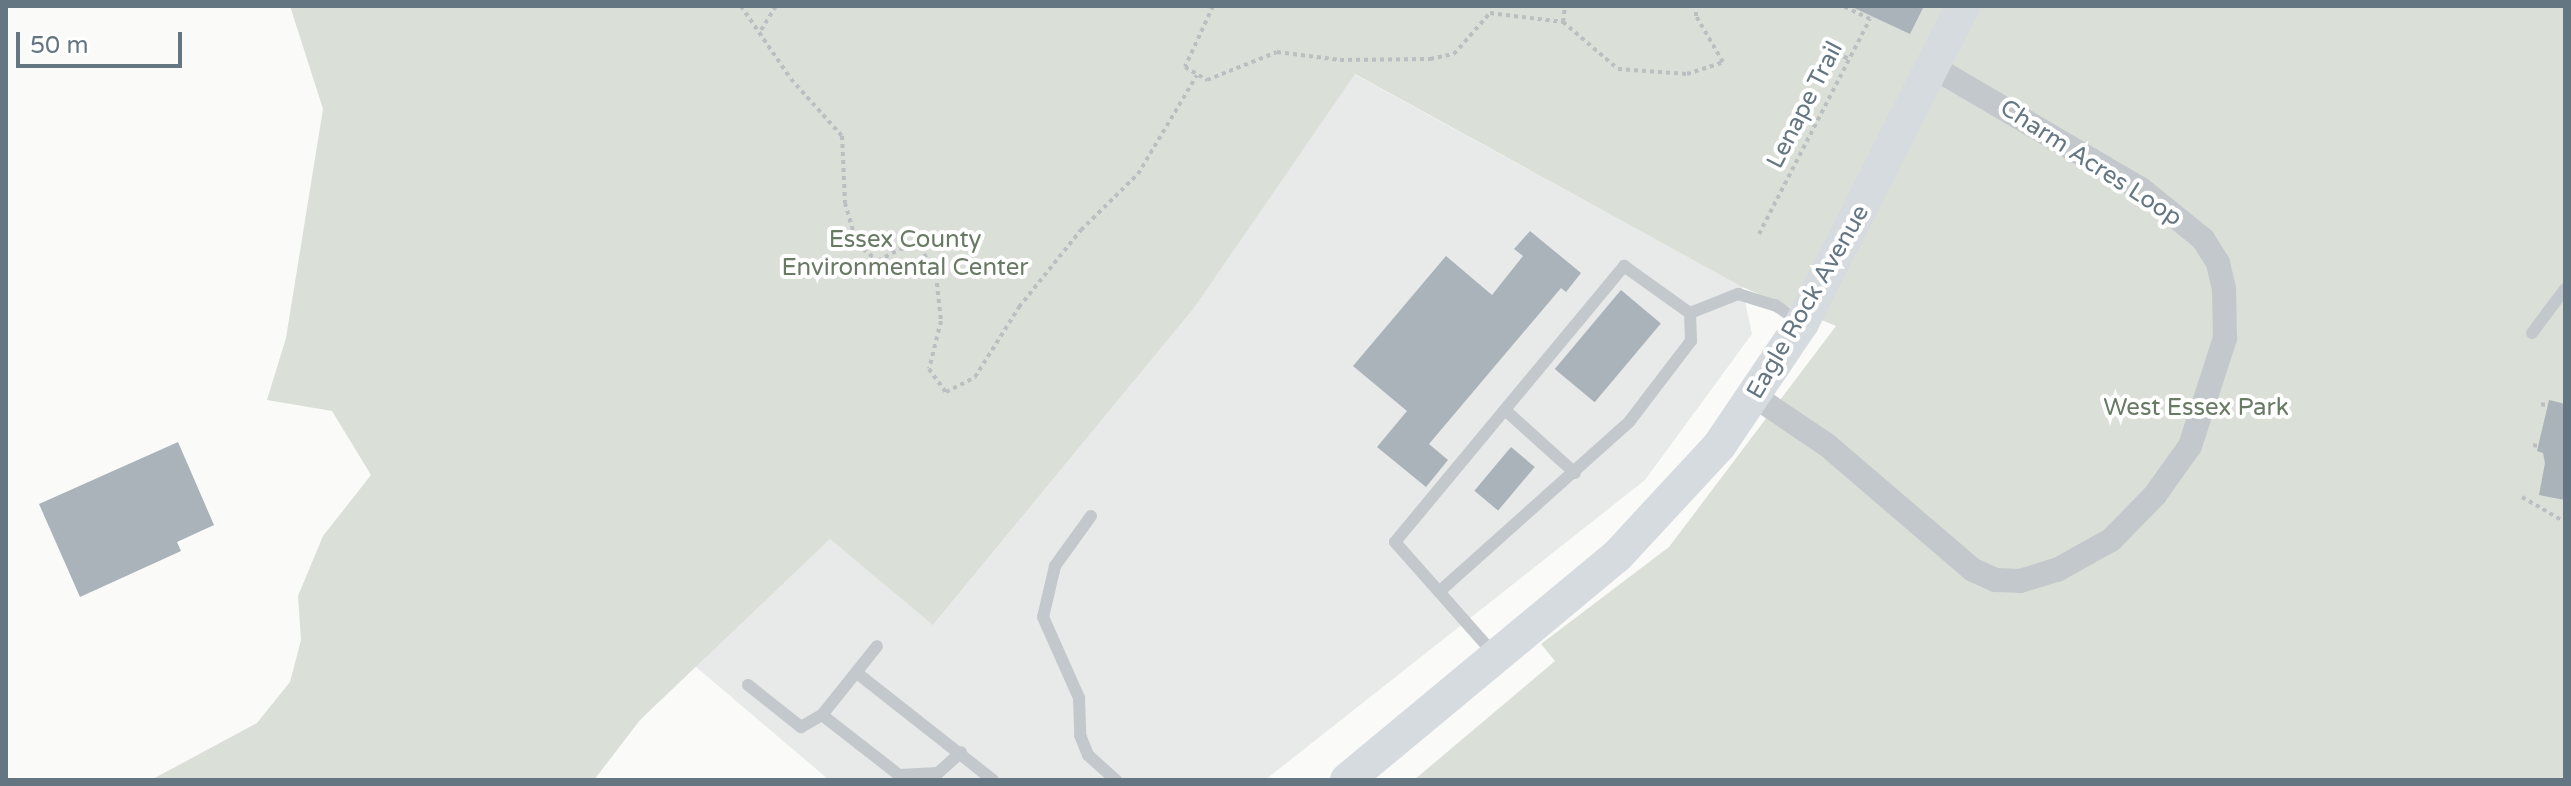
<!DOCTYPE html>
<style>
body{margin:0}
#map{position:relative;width:2571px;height:786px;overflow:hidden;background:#fafaf8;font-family:"Varela Round",sans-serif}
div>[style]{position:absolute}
.built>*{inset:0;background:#e8e9e9}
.green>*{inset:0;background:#dadfd7}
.building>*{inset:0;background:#aab3b9;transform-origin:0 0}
.path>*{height:4px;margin-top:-2px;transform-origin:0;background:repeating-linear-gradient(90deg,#bbbfc2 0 4px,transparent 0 8px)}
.service>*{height:12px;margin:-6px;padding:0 6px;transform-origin:6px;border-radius:6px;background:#c3c8cc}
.minor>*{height:24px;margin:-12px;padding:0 12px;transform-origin:12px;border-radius:12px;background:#c3c8cc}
.secondary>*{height:34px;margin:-17px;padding:0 17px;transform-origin:17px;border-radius:17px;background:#d6dbdf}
span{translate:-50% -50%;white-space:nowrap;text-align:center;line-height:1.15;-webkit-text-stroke:8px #fff;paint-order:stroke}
.street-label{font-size:24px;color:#657683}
.park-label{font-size:24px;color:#687a64}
.frame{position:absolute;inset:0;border:8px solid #657683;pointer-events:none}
.scale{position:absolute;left:16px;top:32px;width:166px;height:36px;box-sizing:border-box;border:4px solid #657683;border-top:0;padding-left:10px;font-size:24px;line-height:28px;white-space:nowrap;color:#657683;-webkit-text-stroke:6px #fff;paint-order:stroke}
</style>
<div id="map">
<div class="built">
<i style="clip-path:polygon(1354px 74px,1742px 287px,1752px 334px,1645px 480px,1265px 780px,829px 780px,695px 666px,830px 539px,934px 624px,1194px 308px)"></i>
</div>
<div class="green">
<i style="clip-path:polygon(290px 6px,2565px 6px,2565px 780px,1414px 780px,1555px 661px,1541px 644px,1669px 547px,1836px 326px,1742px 287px,1355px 74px,1194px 308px,933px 625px,830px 539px,640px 720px,594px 780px,151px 780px,257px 723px,290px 682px,301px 640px,298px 596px,323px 536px,371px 475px,332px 411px,267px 400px,286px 338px,323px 109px)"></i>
</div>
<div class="building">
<i style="clip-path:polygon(1850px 6px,1924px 6px,1910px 34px)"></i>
<i style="clip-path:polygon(1530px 231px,1581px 273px,1566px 292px,1561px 288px,1429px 444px,1448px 460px,1426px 487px,1377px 447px,1407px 411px,1353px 366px,1446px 256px,1492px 295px,1523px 256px,1514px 249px)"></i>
<i style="left:1621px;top:290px;width:52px;height:103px;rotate:40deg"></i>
<i style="clip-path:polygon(2549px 400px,2565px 404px,2565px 500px,2539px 495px,2545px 463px,2543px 453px,2537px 451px)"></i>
<i style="clip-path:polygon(178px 442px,214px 525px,177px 542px,181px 551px,80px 597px,39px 504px)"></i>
<i style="left:1511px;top:447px;width:31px;height:57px;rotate:40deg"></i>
</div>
<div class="path">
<i style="left:741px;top:6px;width:88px;rotate:55.6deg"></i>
<i style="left:791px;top:79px;width:76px;rotate:48.2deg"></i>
<i style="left:842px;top:136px;width:67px;rotate:87.4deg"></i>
<i style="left:845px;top:203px;width:43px;rotate:73.7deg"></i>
<i style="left:857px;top:244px;width:27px;rotate:39deg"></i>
<i style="left:878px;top:261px;width:25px;rotate:-29deg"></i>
<i style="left:900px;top:249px;width:20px;rotate:-6deg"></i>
<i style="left:920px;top:247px;width:32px;rotate:60deg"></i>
<i style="left:936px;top:275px;width:46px;rotate:83.8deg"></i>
<i style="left:941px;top:321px;width:49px;rotate:104deg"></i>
<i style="left:929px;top:369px;width:29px;rotate:54deg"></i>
<i style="left:946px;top:392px;width:33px;rotate:-27deg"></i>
<i style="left:975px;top:377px;width:83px;rotate:-57.8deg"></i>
<i style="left:1019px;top:307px;width:99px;rotate:-51.2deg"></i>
<i style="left:1081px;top:230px;width:80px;rotate:-44.5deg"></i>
<i style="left:1138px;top:174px;width:115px;rotate:-59.2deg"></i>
<i style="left:1213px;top:6px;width:67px;rotate:114.7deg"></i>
<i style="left:1185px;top:67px;width:26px;rotate:31deg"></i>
<i style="left:1207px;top:80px;width:75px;rotate:-21.8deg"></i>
<i style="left:1277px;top:52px;width:64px;rotate:7.2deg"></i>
<i style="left:1340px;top:60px;width:90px;rotate:-0.6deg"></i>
<i style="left:1430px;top:59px;width:25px;rotate:-12deg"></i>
<i style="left:1454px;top:54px;width:55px;rotate:-48.7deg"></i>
<i style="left:1490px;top:13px;width:74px;rotate:7deg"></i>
<i style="left:1563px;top:22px;width:72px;rotate:40.5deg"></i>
<i style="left:1618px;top:69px;width:69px;rotate:4.1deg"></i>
<i style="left:1687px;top:74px;width:38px;rotate:-18deg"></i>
<i style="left:1723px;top:62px;width:53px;rotate:-120.4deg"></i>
<i style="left:1696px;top:16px;width:10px;rotate:-90deg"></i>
<i style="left:1563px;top:22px;width:16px;rotate:-83deg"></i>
<i style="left:761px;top:30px;width:28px;rotate:-58deg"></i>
<i style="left:1822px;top:46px;width:30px;rotate:26deg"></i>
<i style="left:1759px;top:234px;width:242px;rotate:-62.7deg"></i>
<i style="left:1870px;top:19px;width:30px;rotate:-154deg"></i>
<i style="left:2541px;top:404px;width:5px;rotate:11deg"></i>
<i style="left:2533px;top:445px;width:5px;rotate:11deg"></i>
<i style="left:2522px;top:497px;width:50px;rotate:30.2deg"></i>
</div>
<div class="service">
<i style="left:2532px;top:333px;width:55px;rotate:-53.1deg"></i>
<i style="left:1505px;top:410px;width:94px;rotate:42deg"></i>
<i style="left:1091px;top:516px;width:62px;rotate:125.8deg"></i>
<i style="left:1055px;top:566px;width:52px;rotate:103.2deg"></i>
<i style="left:1043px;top:617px;width:89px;rotate:66deg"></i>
<i style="left:1079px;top:698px;width:37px;rotate:88deg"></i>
<i style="left:1080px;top:735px;width:22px;rotate:68deg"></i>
<i style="left:1088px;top:755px;width:38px;rotate:42deg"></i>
<i style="left:1440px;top:591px;width:254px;rotate:-41.8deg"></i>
<i style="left:1629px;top:422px;width:102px;rotate:-52.6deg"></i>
<i style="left:1691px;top:341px;width:28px;rotate:-92deg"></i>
<i style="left:1495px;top:655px;width:151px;rotate:-131.5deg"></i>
<i style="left:1395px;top:542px;width:359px;rotate:-50.3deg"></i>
<i style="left:1624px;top:266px;width:81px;rotate:35.5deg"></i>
<i style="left:1690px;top:313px;width:52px;rotate:-21.6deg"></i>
<i style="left:1738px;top:294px;width:39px;rotate:17deg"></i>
<i style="left:1775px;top:305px;width:29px;rotate:34deg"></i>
<i style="left:857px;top:673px;width:173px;rotate:38.2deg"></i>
<i style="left:748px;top:685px;width:68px;rotate:38.4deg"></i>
<i style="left:801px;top:727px;width:24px;rotate:-30deg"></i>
<i style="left:822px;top:715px;width:88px;rotate:-51.4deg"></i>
<i style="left:822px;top:715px;width:98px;rotate:37.9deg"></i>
<i style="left:899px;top:775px;width:39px;rotate:-3deg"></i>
<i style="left:938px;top:773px;width:31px;rotate:-42deg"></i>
</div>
<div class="minor">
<i style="left:1756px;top:397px;width:86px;rotate:34.1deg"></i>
<i style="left:1827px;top:445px;width:192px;rotate:40.6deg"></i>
<i style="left:1973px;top:570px;width:24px;rotate:24deg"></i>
<i style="left:1995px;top:580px;width:25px;rotate:2deg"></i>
<i style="left:2020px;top:581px;width:39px;rotate:-17deg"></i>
<i style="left:2057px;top:570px;width:62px;rotate:-29.1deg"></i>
<i style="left:2111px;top:540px;width:63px;rotate:-45.6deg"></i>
<i style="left:2155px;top:495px;width:60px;rotate:-54.5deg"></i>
<i style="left:2190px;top:446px;width:114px;rotate:-72deg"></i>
<i style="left:2225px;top:338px;width:49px;rotate:-91.2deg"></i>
<i style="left:2224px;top:289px;width:27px;rotate:-103deg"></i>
<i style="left:2218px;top:263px;width:28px;rotate:-122deg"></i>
<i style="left:2203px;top:239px;width:80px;rotate:-141.1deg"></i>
<i style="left:2141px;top:189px;width:241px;rotate:-149.6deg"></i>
</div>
<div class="secondary">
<i style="left:1347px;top:780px;width:351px;rotate:-39.7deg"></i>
<i style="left:1617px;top:556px;width:150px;rotate:-47.2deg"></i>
<i style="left:1719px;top:446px;width:148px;rotate:-56deg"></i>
<i style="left:1802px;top:323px;width:356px;rotate:-63.1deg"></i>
</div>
<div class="street-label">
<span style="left:1805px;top:105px;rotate:-63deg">Lenape Trail</span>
<span style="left:2091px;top:163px;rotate:33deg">Charm Acres Loop</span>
<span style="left:1808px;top:302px;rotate:-60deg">Eagle Rock Avenue</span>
</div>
<div class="park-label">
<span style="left:905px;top:254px">Essex County<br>Environmental Center</span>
<span style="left:2196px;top:408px">West Essex Park</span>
</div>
<div class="frame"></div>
<div class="scale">50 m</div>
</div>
